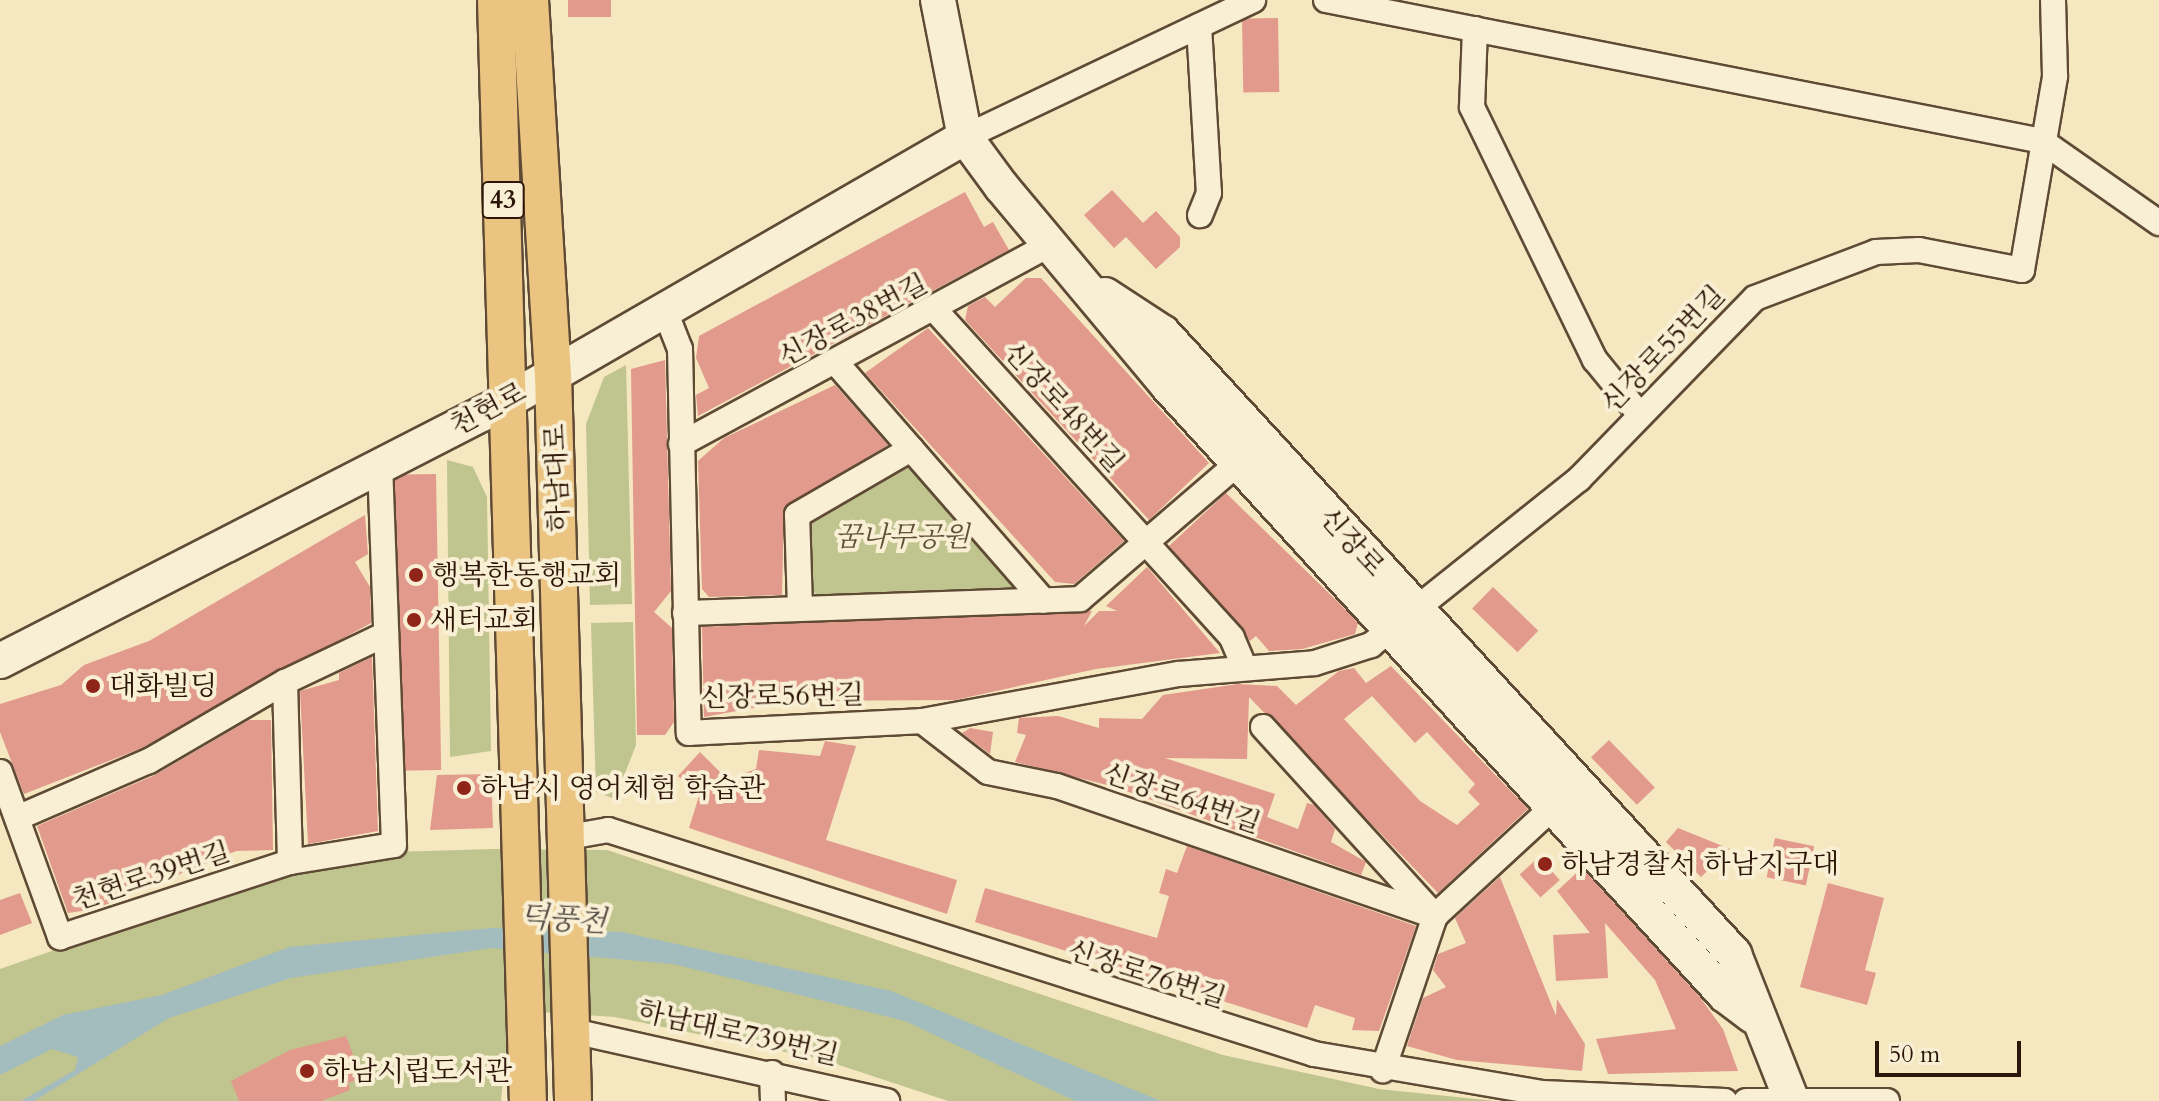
<!DOCTYPE html>
<meta charset="utf-8">
<style>
body{margin:0}
#map{position:relative;width:2159px;height:1101px;overflow:hidden;background:#f5e7bf;font-family:Cardo,"Noto Serif KR",serif}
div>[style]{position:absolute}
.green>*{inset:0;background:#c0c48f}
.water>*{inset:0;background:#a3bcbe}
.building>*{inset:0;background:#e19a8b;transform-origin:0 0}
.roads{filter:drop-shadow(2px 0 #5f4a35) drop-shadow(-2px 0 #5f4a35) drop-shadow(0 2px #5f4a35) drop-shadow(0 -2px #5f4a35)}
.street>*{height:24px;margin:-12px;padding:0 12px;transform-origin:12px;border-radius:12px;background:#f8efd5}
.secondary>*{height:34px;margin:-17px;padding:0 17px;transform-origin:17px;border-radius:17px;background:#f8efd5}
.primary>*{height:36px;margin:-18px;padding:0 18px;transform-origin:18px;border-radius:18px;background:#eac480}
.dots>*{width:22px;height:22px;translate:-50% -50%;box-sizing:border-box;border:4px solid #f8efd5;border-radius:50%}
span{translate:-50% -50%;white-space:nowrap;text-align:center;line-height:1.15;-webkit-text-stroke:8px #f8efd5;paint-order:stroke}
.shield-label span{padding:2px 6px;background:#f8efd5;border:2px solid;border-radius:6px;-webkit-text-stroke-width:0}
.shield-label{font-size:26px;color:#2d1507;font-weight:700}
.street-label{font-size:28px;color:#2d1507}
.park-label{font-size:28px;color:#605237;font-style:italic}
.poi-label{font-size:28px;color:#2d1507}
.left{translate:0 -50%;text-align:left}
.water-label{font-size:30px;color:#564f47;font-style:italic}
.scale{position:absolute;left:1875px;top:1041px;width:146px;height:36px;box-sizing:border-box;border:4px solid #2d1507;border-top:0;padding-left:10px;font-size:24px;line-height:28px;white-space:nowrap;color:#2d1507;-webkit-text-stroke:6px #f8efd5;paint-order:stroke}
</style>
<div id="map">
<div class="green">
<i style="clip-path:polygon(626px 365px,632px 604px,590px 605px,586px 424px,604px 377px)"></i>
<i style="clip-path:polygon(447px 460px,473px 467px,487px 497px,491px 751px,450px 757px)"></i>
<i style="clip-path:polygon(908px 466px,922px 469px,1024px 580px,1018px 594px,821px 599px,811px 589px,809px 528px,816px 516px)"></i>
<i style="clip-path:polygon(633px 622px,636px 745px,615px 799px,596px 792px,591px 623px)"></i>
<i style="clip-path:polygon(493px 849px,607px 850px,1223px 1055px,1379px 1089px,1495px 1101px,948px 1101px,824px 1060px,615px 1017px,510px 1010px,501px 1101px,0 1101px,0 969px,296px 866px,393px 852px)"></i>
</div>
<div class="water">
<i style="clip-path:polygon(492px 928px,622px 932px,891px 991px,1161px 1101px,1075px 1101px,905px 1021px,673px 964px,492px 948px,291px 978px,169px 1018px,34px 1101px,21px 1101px,75px 1070px,78px 1057px,52px 1049px,0 1075px,0 1046px,63px 1015px,162px 995px,289px 947px)"></i>
</div>
<div class="building">
<i style="left:568px;top:0;width:43px;height:17px"></i>
<i style="left:1278px;top:18px;width:74px;height:36px;rotate:89deg"></i>
<i style="clip-path:polygon(1112px 190px,1143px 223px,1156px 211px,1180px 237px,1180px 247px,1156px 269px,1126px 237px,1114px 248px,1084px 215px)"></i>
<i style="clip-path:polygon(965px 192px,984px 227px,993px 222px,1009px 250px,698px 416px,696px 395px,709px 388px,696px 358px,699px 336px)"></i>
<i style="clip-path:polygon(1026px 278px,1041px 278px,1209px 463px,1149px 520px,965px 320px,968px 306px,985px 297px,995px 307px)"></i>
<i style="clip-path:polygon(928px 328px,1124px 541px,1074px 584px,1055px 582px,865px 373px)"></i>
<i style="clip-path:polygon(665px 360px,671px 591px,654px 612px,672px 628px,674px 722px,665px 735px,637px 735px,631px 369px)"></i>
<i style="clip-path:polygon(835px 385px,888px 445px,784px 507px,782px 595px,709px 597px,702px 589px,698px 461px,724px 438px)"></i>
<i style="left:436px;top:474px;width:296px;height:44px;rotate:89deg"></i>
<i style="clip-path:polygon(1226px 493px,1342px 606px,1358px 623px,1355px 634px,1302px 649px,1269px 651px,1256px 636px,1250px 641px,1169px 546px)"></i>
<i style="clip-path:polygon(365px 515px,368px 554px,355px 562px,370px 587px,371px 623px,142px 748px,24px 794px,0 732px,0 704px,61px 685px,84px 665px,149px 641px)"></i>
<i style="clip-path:polygon(1147px 567px,1220px 653px,1096px 669px,955px 700px,792px 701px,704px 717px,702px 627px,1092px 611px,1084px 626px,1099px 611px,1117px 611px,1106px 606px)"></i>
<i style="left:1493px;top:587px;width:63px;height:30px;rotate:44deg"></i>
<i style="clip-path:polygon(372px 657px,378px 831px,308px 844px,300px 691px,339px 680px,339px 673px)"></i>
<i style="clip-path:polygon(evenodd,1391px 666px,1528px 809px,1438px 893px,1249px 697px,1247px 759px,1165px 758px,1275px 794px,1267px 817px,1298px 829px,1307px 803px,1314px 805px,1335px 829px,1331px 842px,1366px 862px,1361px 875px,1115px 787px,1015px 762px,1026px 735px,1017px 733px,1019px 718px,1058px 716px,1099px 728px,1099px 718px,1142px 719px,1163px 695px,1238px 684px,1277px 686px,1296px 705px,1339px 671px,1354px 668px,1366px 683px,1391px 666px,1372px 696px,1415px 743px,1427px 732px,1475px 784px,1468px 792px,1480px 804px,1457px 825px,1420px 801px,1344px 719px,1372px 696px)"></i>
<i style="clip-path:polygon(249px 720px,271px 720px,273px 850px,236px 851px,95px 909px,68px 913px,37px 826px,155px 775px)"></i>
<i style="clip-path:polygon(970px 728px,993px 732px,990px 754px,962px 733px)"></i>
<i style="left:1609px;top:740px;width:66px;height:25px;rotate:46deg"></i>
<i style="clip-path:polygon(825px 741px,856px 746px,826px 840px,957px 880px,947px 914px,689px 828px,699px 796px,678px 776px,700px 752px,736px 788px,739px 775px,756px 769px,759px 750px,820px 756px)"></i>
<i style="clip-path:polygon(491px 774px,493px 828px,430px 830px,437px 775px)"></i>
<i style="clip-path:polygon(1678px 828px,1730px 849px,1701px 877px,1666px 842px)"></i>
<i style="left:1775px;top:838px;width:40px;height:40px;rotate:12deg"></i>
<i style="clip-path:polygon(1187px 846px,1416px 926px,1379px 1031px,1352px 1030px,1355px 1018px,1315px 1005px,1307px 1028px,975px 922px,985px 888px,1157px 938px,1169px 896px,1159px 893px,1166px 869px,1177px 873px)"></i>
<i style="left:1539px;top:857px;width:31px;height:26px;rotate:48deg"></i>
<i style="clip-path:polygon(1582px 868px,1699px 996px,1723px 1029px,1738px 1071px,1608px 1074px,1596px 1039px,1676px 1029px,1655px 980px,1605px 923px,1608px 978px,1556px 981px,1553px 935px,1590px 933px,1557px 891px)"></i>
<i style="clip-path:polygon(1500px 877px,1556px 1016px,1557px 999px,1585px 1044px,1582px 1071px,1457px 1060px,1407px 1046px,1423px 998px,1446px 987px,1433px 970px,1438px 954px,1466px 943px,1455px 918px)"></i>
<i style="clip-path:polygon(1828px 883px,1884px 898px,1865px 970px,1876px 973px,1867px 1005px,1800px 987px)"></i>
<i style="clip-path:polygon(20px 893px,32px 923px,0 935px,0 900px)"></i>
<i style="clip-path:polygon(346px 1036px,362px 1078px,348px 1083px,350px 1090px,321px 1101px,239px 1101px,231px 1081px,290px 1050px)"></i>
</div>
<div class="roads">
<div class="street">
<i style="left:1326px;top:0;width:730px;rotate:11.14deg"></i>
<i style="left:2042px;top:141px;width:143px;rotate:35deg"></i>
<i style="left:1199px;top:26px;width:167px;rotate:86.6deg"></i>
<i style="left:1209px;top:193px;width:24px;rotate:112deg"></i>
<i style="left:1475px;top:29px;width:78px;rotate:92.2deg"></i>
<i style="left:1472px;top:107px;width:281px;rotate:64.1deg"></i>
<i style="left:1595px;top:360px;width:71px;rotate:50.7deg"></i>
<i style="left:965px;top:137px;width:319px;rotate:-25.4deg"></i>
<i style="left:935px;top:310px;width:442px;rotate:47.8deg"></i>
<i style="left:1232px;top:638px;width:28px;rotate:67deg"></i>
<i style="left:665px;top:311px;width:41px;rotate:68.5deg"></i>
<i style="left:680px;top:349px;width:384px;rotate:88.7deg"></i>
<i style="left:689px;top:733px;width:233px;rotate:-2.9deg"></i>
<i style="left:922px;top:721px;width:261px;rotate:-10.4deg"></i>
<i style="left:1179px;top:674px;width:136px;rotate:-4.6deg"></i>
<i style="left:1315px;top:663px;width:59px;rotate:-17.8deg"></i>
<i style="left:1371px;top:645px;width:266px;rotate:-38.6deg"></i>
<i style="left:1579px;top:479px;width:252px;rotate:-45.8deg"></i>
<i style="left:1755px;top:298px;width:129px;rotate:-20.8deg"></i>
<i style="left:1876px;top:252px;width:43px;rotate:-2.7deg"></i>
<i style="left:1919px;top:250px;width:105px;rotate:11deg"></i>
<i style="left:2022px;top:270px;width:197px;rotate:-80.3deg"></i>
<i style="left:2055px;top:76px;width:76px;rotate:-91.5deg"></i>
<i style="left:838px;top:365px;width:313px;rotate:48.9deg"></i>
<i style="left:681px;top:444px;width:421px;rotate:-28.4deg"></i>
<i style="left:800px;top:608px;width:93px;rotate:-91.8deg"></i>
<i style="left:797px;top:515px;width:132px;rotate:-30.1deg"></i>
<i style="left:685px;top:613px;width:395px;rotate:-2deg"></i>
<i style="left:1080px;top:599px;width:208px;rotate:-40.7deg"></i>
<i style="left:285px;top:682px;width:180px;rotate:88.4deg"></i>
<i style="left:922px;top:721px;width:83px;rotate:37.7deg"></i>
<i style="left:988px;top:772px;width:70px;rotate:11.5deg"></i>
<i style="left:1057px;top:786px;width:400px;rotate:19deg"></i>
<i style="left:1435px;top:916px;width:162px;rotate:-42.7deg"></i>
<i style="left:1263px;top:727px;width:256px;rotate:47.7deg"></i>
<i style="left:1435px;top:916px;width:163px;rotate:108.7deg"></i>
<i style="left:0;top:772px;width:176px;rotate:70deg"></i>
<i style="left:60px;top:937px;width:242px;rotate:-18.1deg"></i>
<i style="left:290px;top:862px;width:105px;rotate:-9.3deg"></i>
<i style="left:394px;top:845px;width:382px;rotate:-92.1deg"></i>
<i style="left:17px;top:818px;width:144px;rotate:-23.4deg"></i>
<i style="left:149px;top:761px;width:157px;rotate:-30.2deg"></i>
<i style="left:285px;top:682px;width:112px;rotate:-25.4deg"></i>
<i style="left:569px;top:837px;width:40px;rotate:-10deg"></i>
<i style="left:608px;top:830px;width:741px;rotate:17.6deg"></i>
<i style="left:1314px;top:1054px;width:232px;rotate:9.7deg"></i>
<i style="left:1543px;top:1093px;width:182px;rotate:2.5deg"></i>
<i style="left:573px;top:1031px;width:322px;rotate:12.6deg"></i>
<i style="left:772px;top:1073px;width:28px;rotate:88deg"></i>
<i style="left:1746px;top:1101px;width:141px"></i>
</div>
<div class="secondary">
<i style="left:938px;top:0;width:140px;rotate:78.9deg"></i>
<i style="left:965px;top:137px;width:61px;rotate:53.7deg"></i>
<i style="left:1001px;top:186px;width:261px;rotate:50.1deg"></i>
<i style="left:1168px;top:386px;width:825px;rotate:47.55deg"></i>
<i style="left:1725px;top:995px;width:34px;rotate:37deg"></i>
<i style="left:1105px;top:295px;width:69px;rotate:33.2deg"></i>
<i style="left:1163px;top:333px;width:844px;rotate:47.4deg"></i>
<i style="left:1734px;top:954px;width:158px;rotate:68.5deg"></i>
<i style="left:0;top:661px;width:572px;rotate:-27.15deg"></i>
<i style="left:509px;top:400px;width:526px;rotate:-29.97deg"></i>
</div>
<div class="primary">
<i style="left:496px;top:0;width:1101px;rotate:88.34deg"></i>
<i style="left:530px;top:0;width:375px;rotate:86.5deg"></i>
<i style="left:553px;top:374px;width:727px;rotate:88.42deg"></i>
</div>
</div>
<div class="dots">
<i style="left:416px;top:575px;background:#8f2418"></i>
<i style="left:414px;top:620px;background:#8f2418"></i>
<i style="left:93px;top:686px;background:#8f2418"></i>
<i style="left:464px;top:788px;background:#8f2418"></i>
<i style="left:1545px;top:864px;background:#8f2418"></i>
<i style="left:307px;top:1071px;background:#8f2418"></i>
</div>
<div class="shield-label">
<span style="left:503px;top:200px">43</span>
</div>
<div class="street-label">
<span style="left:853px;top:320px;rotate:-28deg">신장로38번길</span>
<span style="left:1663px;top:349px;rotate:-46deg">신장로55번길</span>
<span style="left:1064px;top:407px;rotate:48deg">신장로48번길</span>
<span style="left:488px;top:409px;rotate:-28deg">천현로</span>
<span style="left:557px;top:478px;rotate:-92deg">하남대로</span>
<span style="left:1352px;top:542px;rotate:48deg">신장로</span>
<span style="left:782px;top:696px;rotate:-1deg">신장로56번길</span>
<span style="left:1182px;top:798px;rotate:19deg">신장로64번길</span>
<span style="left:151px;top:876px;rotate:-18deg">천현로39번길</span>
<span style="left:1147px;top:974px;rotate:18deg">신장로76번길</span>
<span style="left:738px;top:1033px;rotate:13deg">하남대로739번길</span>
</div>
<div class="park-label">
<span style="left:902px;top:537px">꿈나무공원</span>
</div>
<div class="poi-label">
<span class="left" style="left:432px;top:575px">행복한동행교회</span>
<span class="left" style="left:430px;top:620px">새터교회</span>
<span class="left" style="left:109px;top:686px">대화빌딩</span>
<span class="left" style="left:480px;top:788px">하남시 영어체험 학습관</span>
<span class="left" style="left:1561px;top:864px">하남경찰서 하남지구대</span>
<span class="left" style="left:323px;top:1071px">하남시립도서관</span>
</div>
<div class="water-label">
<span style="left:563px;top:920px;rotate:4deg">덕풍천</span>
</div>
<div class="scale">50 m</div>
</div>
